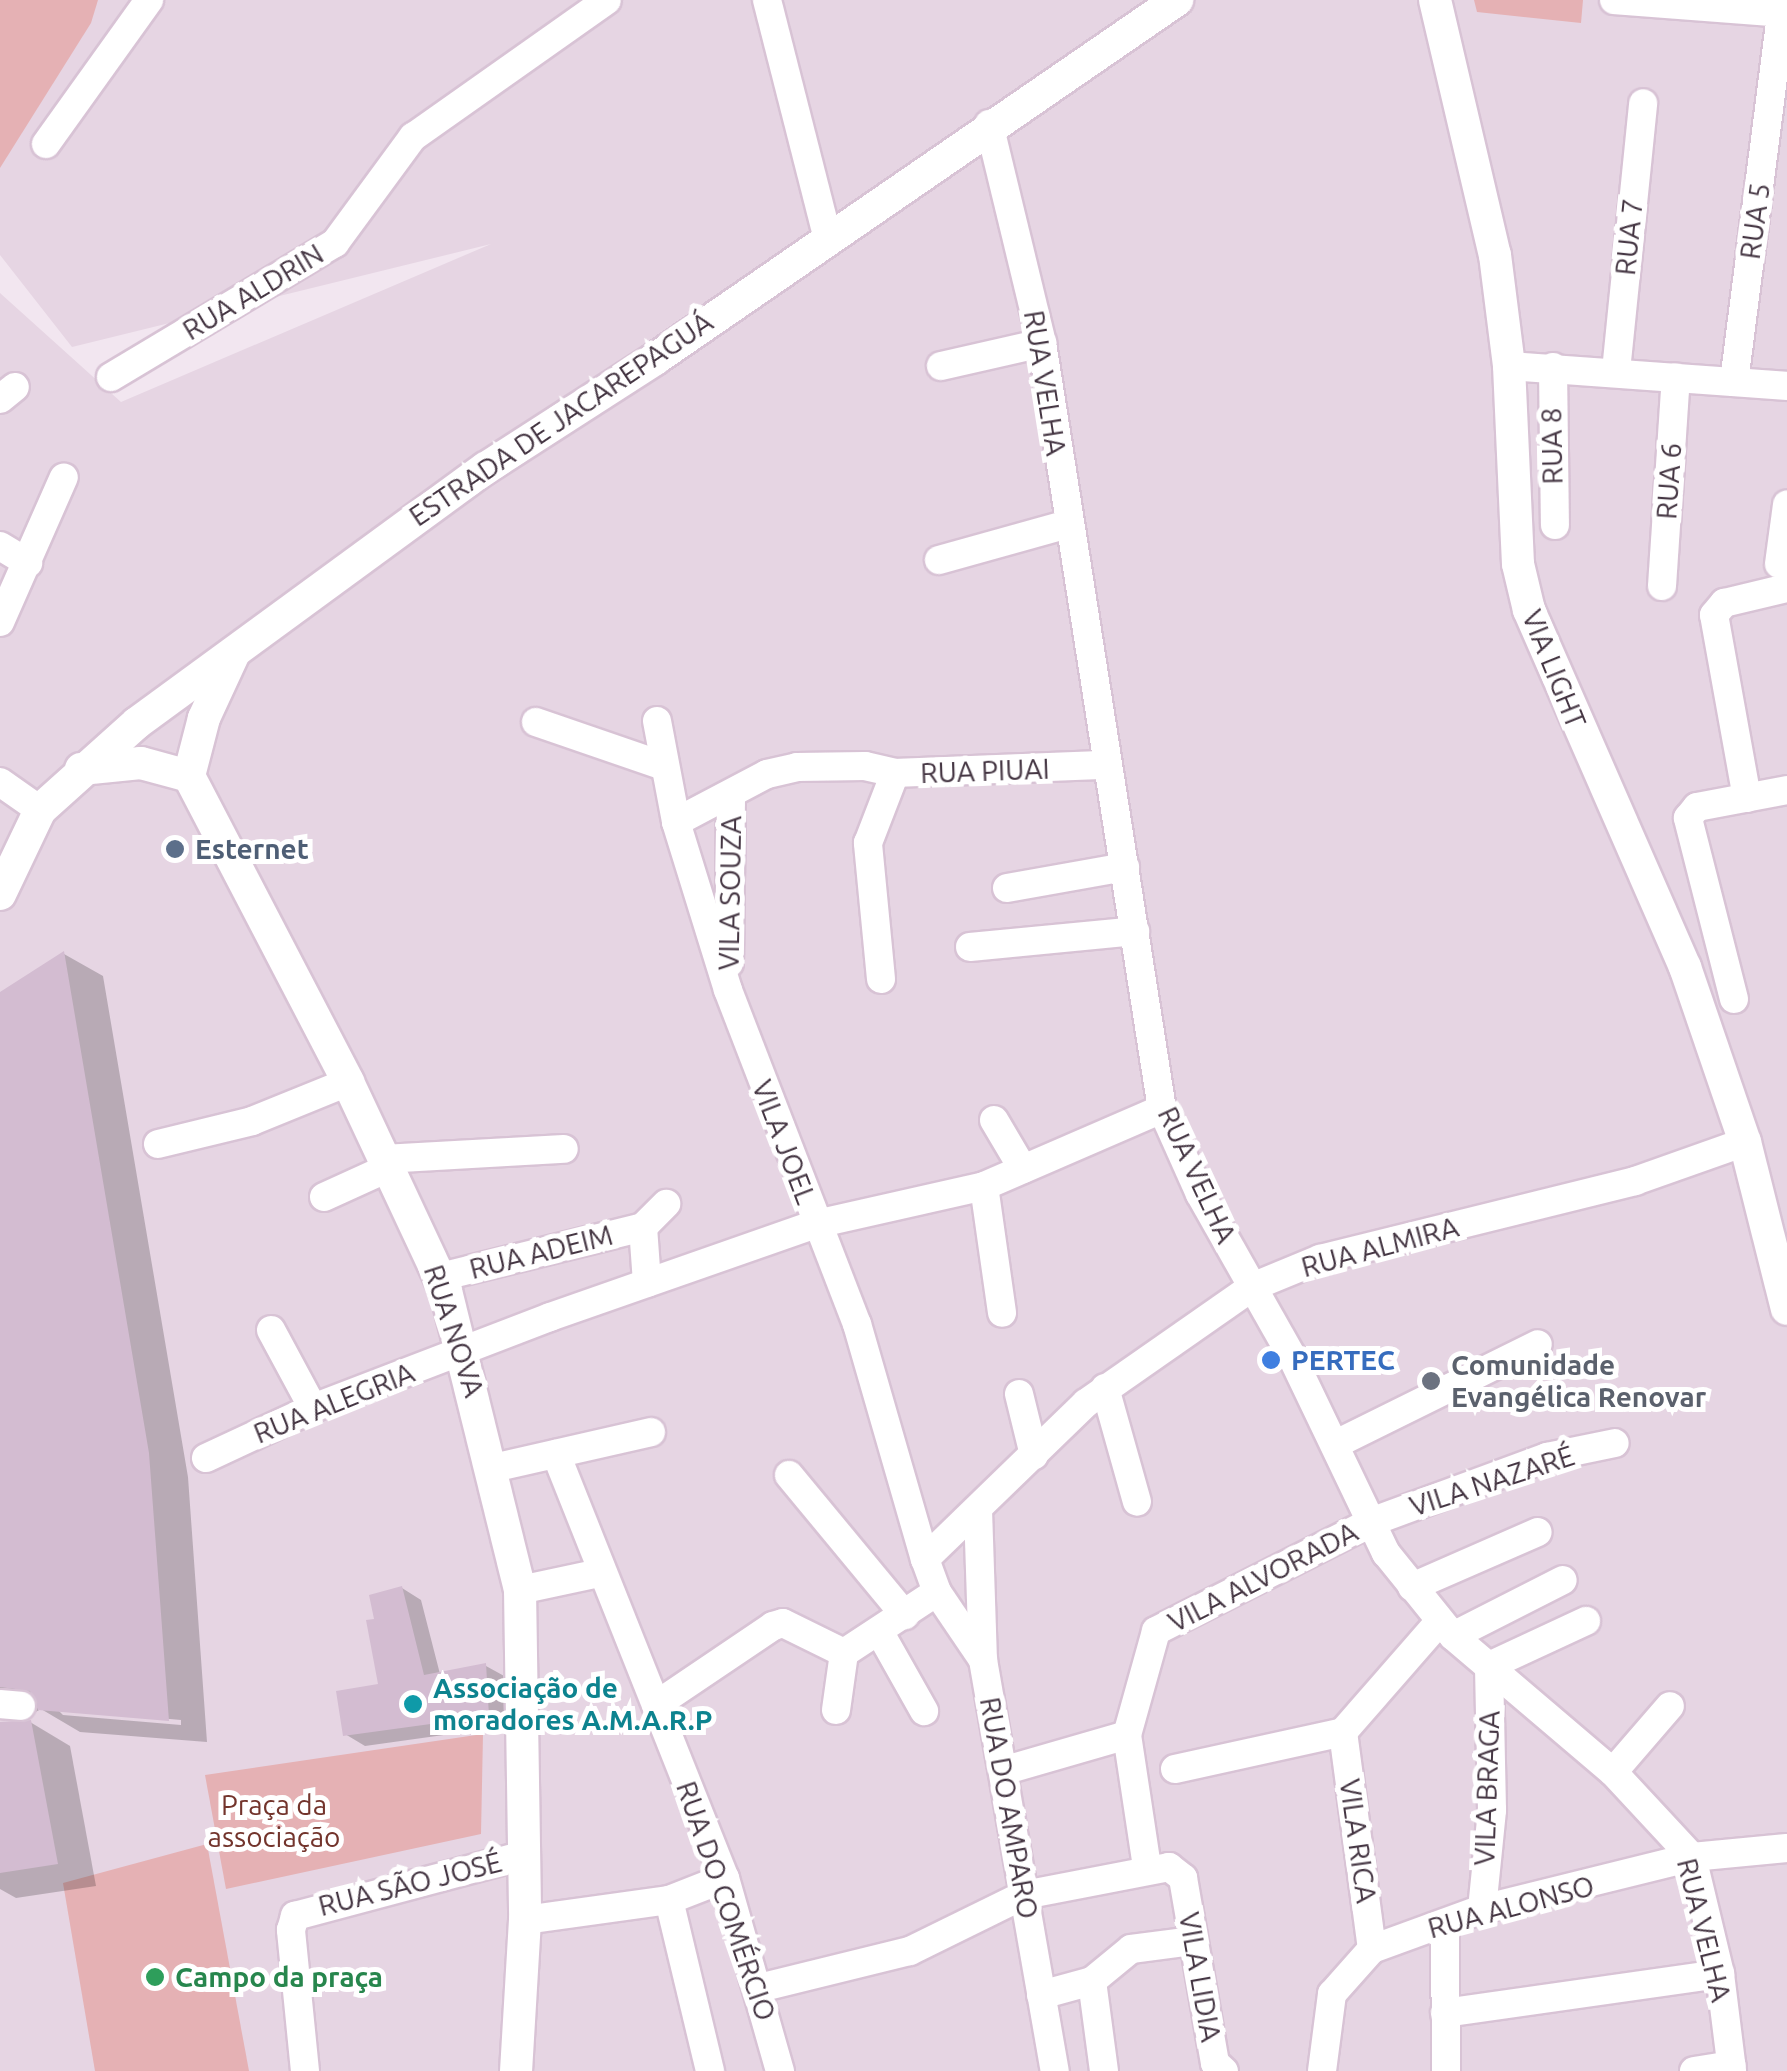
<!DOCTYPE html>
<meta charset="utf-8">
<style>
body{margin:0}
#map{position:relative;width:1787px;height:2071px;overflow:hidden;background:#f2e6f0;font-family:Ubuntu,sans-serif}
div>[style]{position:absolute}
.residential>*{inset:0;background:#e6d5e3}
.green>*{inset:0;background:#e5b1b4}
.shadow>*{inset:0;background:#0003}
.building>*{inset:0;background:#d3bcd1}
.roads{filter:drop-shadow(2px 0 #d8c3d5) drop-shadow(-2px 0 #d8c3d5) drop-shadow(0 2px #d8c3d5) drop-shadow(0 -2px #d8c3d5)}
.minor>*{height:28px;margin:-14px;padding:0 14px;transform-origin:14px;border-radius:14px;background:#fff}
.tertiary>*{height:32px;margin:-16px;padding:0 16px;transform-origin:16px;border-radius:16px;background:#fff}
.dots>*{width:28px;height:28px;translate:-50% -50%;box-sizing:border-box;border:5px solid #fff;border-radius:50%}
span{translate:-50% -50%;white-space:nowrap;text-align:center;line-height:1.15;-webkit-text-stroke:10px #fff;paint-order:stroke}
.street-label{font-size:28px;color:#453643}
.service-label{font-size:28px;color:#4e5e75;font-weight:700}
.left{translate:0 -50%;text-align:left}
.shop-label{font-size:28px;color:#366cbe;font-weight:700}
.worship-label{font-size:28px;color:#5b616d;font-weight:700}
.culture-label{font-size:28px;color:#0d838f;font-weight:700}
.park-label{font-size:28px;color:#73342c}
.leisure-label{font-size:28px;color:#27864d;font-weight:700}
</style>
<div id="map">
<div class="residential">
<i style="clip-path:polygon(0 0,1787px 0,1787px 2071px,0 2071px,0 293px,121px 402px,491px 244px,72px 347px,0 255px)"></i>
</div>
<div class="green">
<i style="clip-path:polygon(0 0,98px 0,91px 23px,0 168px)"></i>
<i style="clip-path:polygon(1474px 0,1583px 0,1581px 23px,1477px 12px)"></i>
<i style="clip-path:polygon(483px 1734px,481px 1834px,226px 1889px,205px 1775px)"></i>
<i style="clip-path:polygon(207px 1844px,249px 2071px,95px 2071px,63px 1883px)"></i>
</div>
<div class="shadow">
<i style="clip-path:polygon(evenodd,64px 954px,103px 976px,188px 1477px,207px 1742px,80px 1732px,41px 1709px,25px 1718px,0 1704px,0 995px,64px 954px,57px 1709px,181px 1720px,181px 1725px,63px 1715px,57px 1709px)"></i>
<i style="clip-path:polygon(402px 1588px,421px 1600px,440px 1674px,486px 1666px,506px 1677px,508px 1726px,365px 1746px,345px 1734px,380px 1686px,376px 1621px)"></i>
<i style="clip-path:polygon(0 1722px,30px 1722px,70px 1746px,96px 1886px,16px 1898px,0 1889px)"></i>
</div>
<div class="building">
<i style="clip-path:polygon(64px 951px,149px 1453px,169px 1721px,38px 1710px,30px 1691px,0 1687px,0 992px)"></i>
<i style="clip-path:polygon(402px 1586px,424px 1675px,486px 1663px,489px 1716px,343px 1736px,336px 1691px,378px 1684px,366px 1620px,374px 1619px,369px 1595px)"></i>
<i style="clip-path:polygon(31px 1720px,58px 1864px,0 1873px,0 1722px)"></i>
</div>
<div class="roads">
<div class="minor">
<i style="left:767px;top:0;width:244px;rotate:75.7deg"></i>
<i style="left:1614px;top:0;width:169px;rotate:4.4deg"></i>
<i style="left:989px;top:124px;width:225px;rotate:76.4deg"></i>
<i style="left:1042px;top:343px;width:775px;rotate:81.1deg"></i>
<i style="left:1162px;top:1109px;width:93px;rotate:65.9deg"></i>
<i style="left:1200px;top:1194px;width:185px;rotate:60.5deg"></i>
<i style="left:1291px;top:1355px;width:220px;rotate:64.4deg"></i>
<i style="left:1386px;top:1553px;width:107px;rotate:51.1deg"></i>
<i style="left:1453px;top:1636px;width:210px;rotate:40.4deg"></i>
<i style="left:1613px;top:1772px;width:116px;rotate:47.1deg"></i>
<i style="left:1692px;top:1857px;width:120px;rotate:76.5deg"></i>
<i style="left:1720px;top:1974px;width:98px;rotate:82.9deg"></i>
<i style="left:46px;top:144px;width:177px;rotate:-54.4deg"></i>
<i style="left:941px;top:366px;width:104px;rotate:-12.8deg"></i>
<i style="left:1509px;top:366px;width:279px;rotate:4.1deg"></i>
<i style="left:1553px;top:367px;width:158px;rotate:89.3deg"></i>
<i style="left:1616px;top:371px;width:269px;rotate:-84.2deg"></i>
<i style="left:111px;top:377px;width:261px;rotate:-30.9deg"></i>
<i style="left:335px;top:243px;width:132px;rotate:-53.7deg"></i>
<i style="left:413px;top:137px;width:237px;rotate:-35.2deg"></i>
<i style="left:1734px;top:382px;width:385px;rotate:-82.7deg"></i>
<i style="left:0;top:399px;width:19px;rotate:-39deg"></i>
<i style="left:0;top:546px;width:33px;rotate:31deg"></i>
<i style="left:939px;top:560px;width:134px;rotate:-15.6deg"></i>
<i style="left:1779px;top:564px;width:60px;rotate:-82.3deg"></i>
<i style="left:1662px;top:586px;width:209px;rotate:-86.2deg"></i>
<i style="left:0;top:622px;width:158px;rotate:-66.2deg"></i>
<i style="left:657px;top:721px;width:103px;rotate:79.3deg"></i>
<i style="left:676px;top:822px;width:176px;rotate:72.8deg"></i>
<i style="left:728px;top:990px;width:358px;rotate:68.9deg"></i>
<i style="left:857px;top:1324px;width:245px;rotate:73.9deg"></i>
<i style="left:925px;top:1559px;width:35px;rotate:70deg"></i>
<i style="left:937px;top:1592px;width:82px;rotate:55.9deg"></i>
<i style="left:983px;top:1660px;width:417px;rotate:80.1deg"></i>
<i style="left:536px;top:722px;width:135px;rotate:19deg"></i>
<i style="left:0;top:782px;width:49px;rotate:35deg"></i>
<i style="left:1747px;top:798px;width:186px;rotate:-100.2deg"></i>
<i style="left:1714px;top:615px;width:16px;rotate:-50deg"></i>
<i style="left:1724px;top:603px;width:65px;rotate:-13.4deg"></i>
<i style="left:676px;top:822px;width:103px;rotate:-27.8deg"></i>
<i style="left:767px;top:774px;width:31px;rotate:-13deg"></i>
<i style="left:797px;top:767px;width:68px;rotate:-0.8deg"></i>
<i style="left:865px;top:766px;width:31px;rotate:13deg"></i>
<i style="left:1007px;top:888px;width:120px;rotate:-10.1deg"></i>
<i style="left:970px;top:947px;width:166px;rotate:-5.5deg"></i>
<i style="left:729px;top:963px;width:168px;rotate:-89.3deg"></i>
<i style="left:881px;top:979px;width:137px;rotate:-95.5deg"></i>
<i style="left:868px;top:843px;width:75px;rotate:-68.9deg"></i>
<i style="left:895px;top:773px;width:211px;rotate:-2.2deg"></i>
<i style="left:1734px;top:999px;width:187px;rotate:-104.3deg"></i>
<i style="left:1688px;top:818px;width:14px;rotate:-51deg"></i>
<i style="left:1697px;top:807px;width:92px;rotate:-10.7deg"></i>
<i style="left:994px;top:1120px;width:57px;rotate:59.4deg"></i>
<i style="left:158px;top:1144px;width:97px;rotate:-13.7deg"></i>
<i style="left:252px;top:1121px;width:104px;rotate:-22.1deg"></i>
<i style="left:383px;top:1159px;width:181px;rotate:-3.2deg"></i>
<i style="left:984px;top:1186px;width:128px;rotate:81.9deg"></i>
<i style="left:324px;top:1197px;width:70px;rotate:-24.4deg"></i>
<i style="left:643px;top:1227px;width:56px;rotate:85.9deg"></i>
<i style="left:440px;top:1277px;width:209px;rotate:-13.8deg"></i>
<i style="left:643px;top:1227px;width:33px;rotate:-45deg"></i>
<i style="left:271px;top:1330px;width:89px;rotate:61.7deg"></i>
<i style="left:1105px;top:1388px;width:118px;rotate:74.3deg"></i>
<i style="left:1019px;top:1394px;width:63px;rotate:76.2deg"></i>
<i style="left:1336px;top:1444px;width:225px;rotate:-26.3deg"></i>
<i style="left:556px;top:1454px;width:456px;rotate:68.3deg"></i>
<i style="left:725px;top:1878px;width:201px;rotate:74.1deg"></i>
<i style="left:206px;top:1458px;width:118px;rotate:-25deg"></i>
<i style="left:313px;top:1408px;width:254px;rotate:-21deg"></i>
<i style="left:550px;top:1317px;width:282px;rotate:-19.3deg"></i>
<i style="left:816px;top:1224px;width:172px;rotate:-12.7deg"></i>
<i style="left:984px;top:1186px;width:194px;rotate:-23.4deg"></i>
<i style="left:493px;top:1468px;width:162px;rotate:-12.8deg"></i>
<i style="left:789px;top:1475px;width:182px;rotate:50.4deg"></i>
<i style="left:978px;top:1510px;width:148px;rotate:88.1deg"></i>
<i style="left:925px;top:1559px;width:224px;rotate:-44.1deg"></i>
<i style="left:1086px;top:1403px;width:203px;rotate:-34.9deg"></i>
<i style="left:1252px;top:1287px;width:74px;rotate:-22.4deg"></i>
<i style="left:1320px;top:1259px;width:325px;rotate:-13.9deg"></i>
<i style="left:1635px;top:1181px;width:117px;rotate:-19.5deg"></i>
<i style="left:1412px;top:1587px;width:137px;rotate:-23.6deg"></i>
<i style="left:520px;top:1590px;width:81px;rotate:-12.1deg"></i>
<i style="left:879px;top:1631px;width:92px;rotate:60.6deg"></i>
<i style="left:1453px;top:1636px;width:123px;rotate:-27deg"></i>
<i style="left:0;top:1704px;width:21px;rotate:5deg"></i>
<i style="left:656px;top:1705px;width:141px;rotate:-34deg"></i>
<i style="left:773px;top:1626px;width:10px;rotate:-17deg"></i>
<i style="left:783px;top:1623px;width:68px;rotate:26.2deg"></i>
<i style="left:844px;top:1653px;width:111px;rotate:-33.3deg"></i>
<i style="left:836px;top:1710px;width:58px;rotate:-82deg"></i>
<i style="left:1343px;top:1732px;width:219px;rotate:82.4deg"></i>
<i style="left:1175px;top:1769px;width:172px;rotate:-12.4deg"></i>
<i style="left:1343px;top:1732px;width:146px;rotate:-48.9deg"></i>
<i style="left:1006px;top:1770px;width:126px;rotate:-16.1deg"></i>
<i style="left:1613px;top:1772px;width:87px;rotate:-49.2deg"></i>
<i style="left:1147px;top:1867px;width:134px;rotate:-98.6deg"></i>
<i style="left:1127px;top:1735px;width:108px;rotate:-74.4deg"></i>
<i style="left:1156px;top:1631px;width:241px;rotate:-26.9deg"></i>
<i style="left:1371px;top:1522px;width:188px;rotate:-20.3deg"></i>
<i style="left:1547px;top:1457px;width:69px;rotate:-11.6deg"></i>
<i style="left:669px;top:1900px;width:60px;rotate:-21.4deg"></i>
<i style="left:1482px;top:1909px;width:100px;rotate:-84.2deg"></i>
<i style="left:1492px;top:1810px;width:144px;rotate:-91.2deg"></i>
<i style="left:1489px;top:1666px;width:107px;rotate:-24.9deg"></i>
<i style="left:525px;top:1920px;width:145px;rotate:-7.9deg"></i>
<i style="left:669px;top:1900px;width:176px;rotate:76.5deg"></i>
<i style="left:1445px;top:1923px;width:148px;rotate:89.6deg"></i>
<i style="left:759px;top:1988px;width:155px;rotate:-13.8deg"></i>
<i style="left:910px;top:1951px;width:127px;rotate:-26.2deg"></i>
<i style="left:1024px;top:1895px;width:148px;rotate:-10.9deg"></i>
<i style="left:1169px;top:1867px;width:18px;rotate:38deg"></i>
<i style="left:1183px;top:1878px;width:188px;rotate:80.2deg"></i>
<i style="left:1215px;top:2063px;width:12px;rotate:42deg"></i>
<i style="left:1041px;top:1995px;width:53px;rotate:-15.4deg"></i>
<i style="left:1445px;top:2013px;width:278px;rotate:-8.1deg"></i>
<i style="left:305px;top:2071px;width:142px;rotate:-95.7deg"></i>
<i style="left:291px;top:1930px;width:15px;rotate:-74deg"></i>
<i style="left:295px;top:1916px;width:233px;rotate:-14.9deg"></i>
<i style="left:1104px;top:2071px;width:91px;rotate:-97.6deg"></i>
<i style="left:1092px;top:1981px;width:50px;rotate:-39.4deg"></i>
<i style="left:1131px;top:1949px;width:63px;rotate:-7.4deg"></i>
<i style="left:1322px;top:2071px;width:78px;rotate:-82.6deg"></i>
<i style="left:1332px;top:1994px;width:60px;rotate:-48.4deg"></i>
<i style="left:1372px;top:1949px;width:117px;rotate:-20deg"></i>
<i style="left:1482px;top:1909px;width:216px;rotate:-13.9deg"></i>
<i style="left:1692px;top:1857px;width:95px;rotate:-5.4deg"></i>
<i style="left:1694px;top:2071px;width:38px;rotate:-9deg"></i>
</div>
<div class="tertiary">
<i style="left:1435px;top:0;width:262px;rotate:76.8deg"></i>
<i style="left:1495px;top:255px;width:112px;rotate:82.8deg"></i>
<i style="left:1509px;top:366px;width:198px;rotate:87.4deg"></i>
<i style="left:1518px;top:564px;width:47px;rotate:76.6deg"></i>
<i style="left:1529px;top:610px;width:390px;rotate:66.4deg"></i>
<i style="left:1685px;top:967px;width:185px;rotate:71.1deg"></i>
<i style="left:1745px;top:1142px;width:172px;rotate:75.9deg"></i>
<i style="left:234px;top:653px;width:72px;rotate:114.8deg"></i>
<i style="left:204px;top:718px;width:60px;rotate:104.5deg"></i>
<i style="left:189px;top:776px;width:345px;rotate:62.5deg"></i>
<i style="left:348px;top:1082px;width:231px;rotate:64.9deg"></i>
<i style="left:446px;top:1291px;width:308px;rotate:76.1deg"></i>
<i style="left:520px;top:1590px;width:330px;rotate:89.1deg"></i>
<i style="left:525px;top:1920px;width:151px;rotate:93.4deg"></i>
<i style="left:81px;top:769px;width:60px;rotate:-5.7deg"></i>
<i style="left:141px;top:763px;width:50px;rotate:15.2deg"></i>
<i style="left:0;top:894px;width:93px;rotate:-64.5deg"></i>
<i style="left:40px;top:810px;width:130px;rotate:-41.9deg"></i>
<i style="left:137px;top:723px;width:432px;rotate:-36.2deg"></i>
<i style="left:486px;top:468px;width:201px;rotate:-32.8deg"></i>
<i style="left:655px;top:359px;width:634px;rotate:-34.52deg"></i>
</div>
</div>
<div class="dots">
<i style="left:175px;top:849px;background:#5c6f8a"></i>
<i style="left:1271px;top:1360px;background:#3f7fe0"></i>
<i style="left:1431px;top:1381px;background:#6b7280"></i>
<i style="left:413px;top:1704px;background:#0f9aa8"></i>
<i style="left:155px;top:1977px;background:#2e9e5b"></i>
</div>
<div class="street-label">
<span style="left:1755px;top:221px;rotate:-82deg">RUA 5</span>
<span style="left:1629px;top:237px;rotate:-84deg">RUA 7</span>
<span style="left:253px;top:292px;rotate:-31deg">RUA ALDRIN</span>
<span style="left:1045px;top:383px;rotate:81deg">RUA VELHA</span>
<span style="left:561px;top:419px;rotate:-34deg">ESTRADA DE JACAREPAGUÁ</span>
<span style="left:1552px;top:446px;rotate:-91deg">RUA 8</span>
<span style="left:1669px;top:481px;rotate:-86deg">RUA 6</span>
<span style="left:1554px;top:669px;rotate:68deg">VIA LIGHT</span>
<span style="left:985px;top:771px;rotate:-2deg">RUA PIUAI</span>
<span style="left:730px;top:893px;rotate:-89deg">VILA SOUZA</span>
<span style="left:784px;top:1142px;rotate:69deg">VILA JOEL</span>
<span style="left:1197px;top:1175px;rotate:65deg">RUA VELHA</span>
<span style="left:1380px;top:1247px;rotate:-15deg">RUA ALMIRA</span>
<span style="left:541px;top:1252px;rotate:-14deg">RUA ADEIM</span>
<span style="left:454px;top:1331px;rotate:72deg">RUA NOVA</span>
<span style="left:334px;top:1403px;rotate:-22deg">RUA ALEGRIA</span>
<span style="left:1492px;top:1481px;rotate:-18deg">VILA NAZARÉ</span>
<span style="left:1263px;top:1577px;rotate:-27deg">VILA ALVORADA</span>
<span style="left:1487px;top:1788px;rotate:-88deg">VILA BRAGA</span>
<span style="left:1009px;top:1808px;rotate:80deg">RUA DO AMPARO</span>
<span style="left:1358px;top:1841px;rotate:82deg">VILA RICA</span>
<span style="left:410px;top:1884px;rotate:-14deg">RUA SÃO JOSÉ</span>
<span style="left:726px;top:1901px;rotate:71deg">RUA DO COMÉRCIO</span>
<span style="left:1511px;top:1907px;rotate:-15deg">RUA ALONSO</span>
<span style="left:1704px;top:1930px;rotate:76deg">RUA VELHA</span>
<span style="left:1200px;top:1977px;rotate:80deg">VILA LIDIA</span>
</div>
<div class="service-label">
<span class="left" style="left:195px;top:849px">Esternet</span>
</div>
<div class="shop-label">
<span class="left" style="left:1291px;top:1360px">PERTEC</span>
</div>
<div class="worship-label">
<span class="left" style="left:1451px;top:1381px">Comunidade<br>Evangélica Renovar</span>
</div>
<div class="culture-label">
<span class="left" style="left:433px;top:1704px">Associação de<br>moradores A.M.A.R.P</span>
</div>
<div class="park-label">
<span style="left:274px;top:1821px">Praça da<br>associação</span>
</div>
<div class="leisure-label">
<span class="left" style="left:175px;top:1977px">Campo da praça</span>
</div>
</div>
